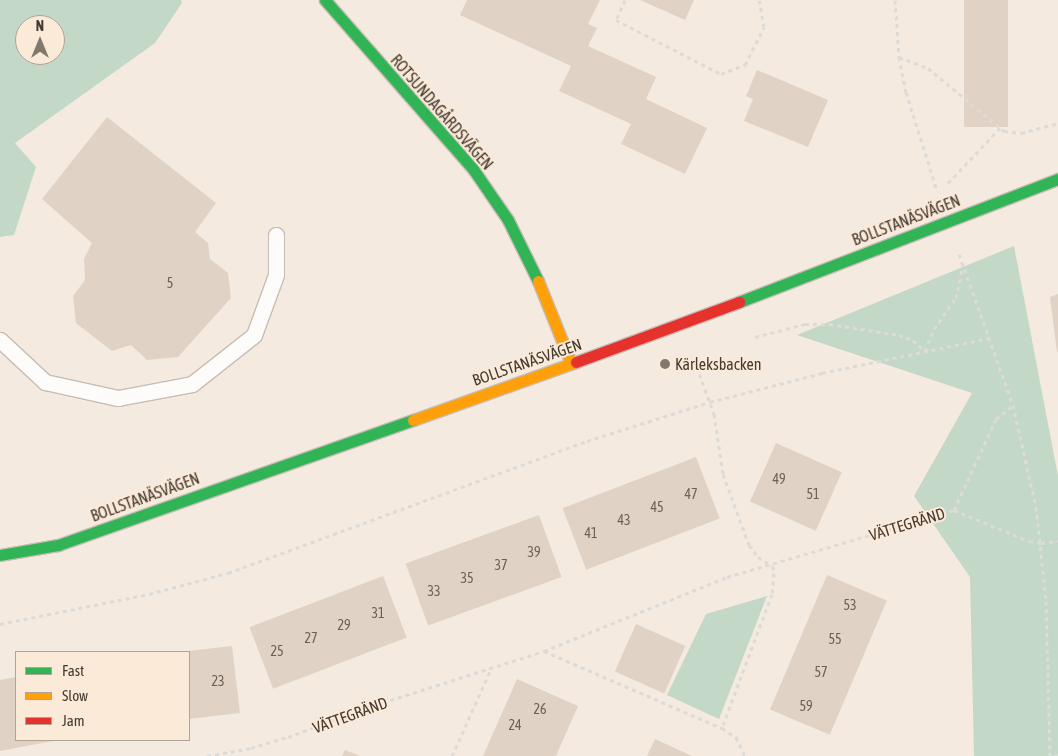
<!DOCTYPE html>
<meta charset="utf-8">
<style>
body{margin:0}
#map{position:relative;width:1058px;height:756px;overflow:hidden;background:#f4eae0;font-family:"Asap Condensed",sans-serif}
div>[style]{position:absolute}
.green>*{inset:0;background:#c3d8c6}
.building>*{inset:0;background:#e0d3c5;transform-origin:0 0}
.path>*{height:3px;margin-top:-1.5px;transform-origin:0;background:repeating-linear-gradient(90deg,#dddbd8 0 4px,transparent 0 8px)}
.roads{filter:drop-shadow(1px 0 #c6bdb5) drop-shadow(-1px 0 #c6bdb5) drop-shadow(0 1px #c6bdb5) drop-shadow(0 -1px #c6bdb5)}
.lane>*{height:15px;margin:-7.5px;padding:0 7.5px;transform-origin:7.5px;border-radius:7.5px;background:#fdfcfa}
.fast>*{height:11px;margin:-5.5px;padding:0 5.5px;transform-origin:5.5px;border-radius:5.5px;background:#30b455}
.slow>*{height:11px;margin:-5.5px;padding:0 5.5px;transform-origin:5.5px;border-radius:5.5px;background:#ff9f0a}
.jam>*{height:11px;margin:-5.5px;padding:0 5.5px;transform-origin:5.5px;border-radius:5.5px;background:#e5322d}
.dots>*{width:14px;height:14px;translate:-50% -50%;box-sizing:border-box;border:2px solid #fcead8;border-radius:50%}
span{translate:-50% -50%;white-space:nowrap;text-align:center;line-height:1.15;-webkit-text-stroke:4px #fcead8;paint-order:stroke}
.number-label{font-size:14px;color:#6b6157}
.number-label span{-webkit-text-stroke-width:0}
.street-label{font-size:16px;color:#433a31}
.poi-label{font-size:16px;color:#433a31}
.left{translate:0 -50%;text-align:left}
.legend{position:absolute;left:15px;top:651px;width:175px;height:90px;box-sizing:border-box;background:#fcead8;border:1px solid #b2a495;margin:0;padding:6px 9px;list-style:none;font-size:15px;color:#433a31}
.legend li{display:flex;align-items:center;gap:10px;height:25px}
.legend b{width:25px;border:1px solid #b2a495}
.north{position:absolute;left:15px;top:15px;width:50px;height:50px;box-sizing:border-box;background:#fcead8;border:1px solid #b2a495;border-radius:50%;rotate:0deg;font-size:14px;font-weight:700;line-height:20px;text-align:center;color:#433a31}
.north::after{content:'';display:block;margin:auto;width:18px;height:22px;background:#81786e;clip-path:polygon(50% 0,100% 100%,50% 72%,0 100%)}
</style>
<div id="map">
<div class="green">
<i style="clip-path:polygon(evenodd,0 0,181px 0,182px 3px,155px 43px,15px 143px,36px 167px,14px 235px,0 237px,0 0,25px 25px,55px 25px,55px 55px,25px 55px,25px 25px)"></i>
<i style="clip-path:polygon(1014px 246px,1058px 476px,1058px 756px,974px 756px,970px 577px,914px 496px,972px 393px,797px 335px)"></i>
<i style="clip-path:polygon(767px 596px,719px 719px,667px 695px,706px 614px)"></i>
</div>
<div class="building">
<i style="clip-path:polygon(467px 0,600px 0,588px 24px,597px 28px,588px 46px,656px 77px,646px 99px,707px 128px,685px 174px,621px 144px,631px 124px,559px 91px,571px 66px,460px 15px)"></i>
<i style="clip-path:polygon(640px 0,694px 0,685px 20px)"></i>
<i style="left:964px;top:0;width:44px;height:127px"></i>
<i style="clip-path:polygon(757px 70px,828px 100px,808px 147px,744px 121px,753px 99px,746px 96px)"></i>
<i style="clip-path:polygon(107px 117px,216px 203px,195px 232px,208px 243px,210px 259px,228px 273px,231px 298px,178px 357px,147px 360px,131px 345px,112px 351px,76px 323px,73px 296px,85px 280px,84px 259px,92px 243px,42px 199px)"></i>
<i style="clip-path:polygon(1058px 294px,1058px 352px,1057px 352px,1050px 297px)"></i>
<i style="left:776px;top:443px;width:72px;height:64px;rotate:24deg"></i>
<i style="left:696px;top:457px;width:66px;height:143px;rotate:69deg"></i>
<i style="left:539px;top:515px;width:66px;height:142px;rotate:70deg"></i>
<i style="left:827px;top:575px;width:65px;height:146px;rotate:23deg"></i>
<i style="left:383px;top:576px;width:66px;height:143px;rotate:69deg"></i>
<i style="left:636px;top:624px;width:54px;height:52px;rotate:24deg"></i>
<i style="clip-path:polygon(232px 646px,240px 713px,189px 719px,189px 651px)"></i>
<i style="clip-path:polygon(16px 677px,16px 740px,53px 741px,0 751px,0 680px)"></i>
<i style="clip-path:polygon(517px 679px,578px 706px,556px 756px,483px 756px)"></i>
<i style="clip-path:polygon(655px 739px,692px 756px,647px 756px)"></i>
<i style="clip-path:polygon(345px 750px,360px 756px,342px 756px)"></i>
</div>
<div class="path">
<i style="left:625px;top:0;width:22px;rotate:114deg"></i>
<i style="left:616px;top:20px;width:118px;rotate:27.2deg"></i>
<i style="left:721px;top:74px;width:26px;rotate:-21deg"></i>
<i style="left:745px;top:65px;width:42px;rotate:-63.4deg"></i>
<i style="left:764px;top:27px;width:27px;rotate:-100deg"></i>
<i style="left:895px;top:0;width:57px;rotate:86deg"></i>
<i style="left:899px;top:57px;width:36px;rotate:79deg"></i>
<i style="left:906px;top:92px;width:104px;rotate:72.6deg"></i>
<i style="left:899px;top:57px;width:31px;rotate:21deg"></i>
<i style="left:928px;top:68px;width:99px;rotate:39.7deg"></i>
<i style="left:1004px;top:131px;width:17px;rotate:7deg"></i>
<i style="left:1021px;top:133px;width:38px;rotate:-15deg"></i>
<i style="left:948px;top:183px;width:76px;rotate:-46.6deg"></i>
<i style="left:959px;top:254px;width:160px;rotate:70.3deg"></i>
<i style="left:1013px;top:405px;width:105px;rotate:77.3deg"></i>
<i style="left:1036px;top:507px;width:95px;rotate:83.9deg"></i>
<i style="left:1046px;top:601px;width:155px;rotate:88.5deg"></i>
<i style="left:755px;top:337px;width:52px;rotate:-14.6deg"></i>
<i style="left:805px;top:324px;width:24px"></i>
<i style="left:829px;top:324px;width:71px;rotate:8.9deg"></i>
<i style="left:899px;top:335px;width:15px;rotate:20deg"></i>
<i style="left:913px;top:340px;width:16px;rotate:43deg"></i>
<i style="left:925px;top:351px;width:24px;rotate:-68deg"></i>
<i style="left:934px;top:329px;width:38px;rotate:-55deg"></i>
<i style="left:956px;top:298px;width:35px;rotate:-78deg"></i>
<i style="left:694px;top:359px;width:59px;rotate:70deg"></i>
<i style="left:714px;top:414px;width:61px;rotate:81.5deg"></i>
<i style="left:723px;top:474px;width:76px;rotate:69.9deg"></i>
<i style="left:749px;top:545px;width:15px;rotate:53deg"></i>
<i style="left:758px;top:557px;width:17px;rotate:31deg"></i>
<i style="left:773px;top:566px;width:7px;rotate:82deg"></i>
<i style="left:774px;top:573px;width:21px;rotate:95deg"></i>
<i style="left:772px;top:594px;width:143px;rotate:110.5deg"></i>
<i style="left:954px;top:510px;width:81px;rotate:22.5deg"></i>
<i style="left:1029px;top:541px;width:12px;rotate:9deg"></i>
<i style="left:1041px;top:543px;width:17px;rotate:-7deg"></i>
<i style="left:0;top:624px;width:152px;rotate:-11.4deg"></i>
<i style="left:149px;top:594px;width:82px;rotate:-14.9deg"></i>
<i style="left:228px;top:573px;width:382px;rotate:-20.2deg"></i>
<i style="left:587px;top:441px;width:129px;rotate:-17.6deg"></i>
<i style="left:710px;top:402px;width:116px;rotate:-14.5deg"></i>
<i style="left:822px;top:373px;width:172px;rotate:-11.8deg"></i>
<i style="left:544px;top:651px;width:197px;rotate:-22deg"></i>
<i style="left:727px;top:577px;width:237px;rotate:-16.4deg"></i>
<i style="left:954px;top:510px;width:100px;rotate:-65.2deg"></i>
<i style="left:996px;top:419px;width:22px;rotate:-39deg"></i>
<i style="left:207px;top:756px;width:45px;rotate:-10.3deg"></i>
<i style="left:251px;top:748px;width:39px;rotate:-17deg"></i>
<i style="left:288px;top:737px;width:93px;rotate:-20.2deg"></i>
<i style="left:375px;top:705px;width:177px;rotate:-17.7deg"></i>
<i style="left:544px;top:651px;width:194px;rotate:23.4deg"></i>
<i style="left:722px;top:728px;width:17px;rotate:33deg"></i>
<i style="left:736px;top:737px;width:21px;rotate:65deg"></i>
<i style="left:452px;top:756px;width:95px;rotate:-65.9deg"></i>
<i style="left:1054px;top:756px;width:4px;rotate:-14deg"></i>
</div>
<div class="roads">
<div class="lane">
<i style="left:0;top:340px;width:62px;rotate:43deg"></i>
<i style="left:45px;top:382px;width:75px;rotate:12.4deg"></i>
<i style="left:118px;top:398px;width:75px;rotate:-10.7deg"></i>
<i style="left:192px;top:384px;width:79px;rotate:-38.3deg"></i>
<i style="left:254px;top:335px;width:64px;rotate:-69.9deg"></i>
<i style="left:276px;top:275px;width:40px;rotate:-90deg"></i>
</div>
<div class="fast">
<i style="left:325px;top:0;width:225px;rotate:48.8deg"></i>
<i style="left:473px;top:169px;width:62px;rotate:55.5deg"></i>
<i style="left:508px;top:220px;width:68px;rotate:63.8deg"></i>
<i style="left:739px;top:302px;width:342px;rotate:-21.1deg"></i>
<i style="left:0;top:555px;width:59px;rotate:-9.8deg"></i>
<i style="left:58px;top:545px;width:376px;rotate:-19.4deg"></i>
</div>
<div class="slow">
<i style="left:538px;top:281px;width:88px;rotate:68.1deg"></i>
<i style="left:413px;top:420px;width:173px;rotate:-19.6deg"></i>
</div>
<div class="jam">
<i style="left:576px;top:362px;width:174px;rotate:-20.2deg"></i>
</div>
</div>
<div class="dots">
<i style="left:665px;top:364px;background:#81786e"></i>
</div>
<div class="number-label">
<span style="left:170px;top:283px">5</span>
<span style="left:779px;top:479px">49</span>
<span style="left:691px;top:494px">47</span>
<span style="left:813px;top:494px">51</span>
<span style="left:657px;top:507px">45</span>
<span style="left:624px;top:520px">43</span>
<span style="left:591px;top:533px">41</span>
<span style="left:534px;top:552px">39</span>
<span style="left:501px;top:565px">37</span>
<span style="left:467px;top:578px">35</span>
<span style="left:434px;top:591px">33</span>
<span style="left:850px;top:605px">53</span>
<span style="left:378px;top:613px">31</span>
<span style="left:344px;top:625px">29</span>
<span style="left:311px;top:638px">27</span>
<span style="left:835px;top:639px">55</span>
<span style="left:277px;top:651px">25</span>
<span style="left:821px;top:672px">57</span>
<span style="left:218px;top:681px">23</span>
<span style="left:806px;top:706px">59</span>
<span style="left:540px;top:709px">26</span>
<span style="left:515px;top:725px">24</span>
</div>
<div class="street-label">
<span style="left:442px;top:112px;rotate:49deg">ROTSUNDAGÅRDSVÄGEN</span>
<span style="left:906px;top:220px;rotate:-21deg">BOLLSTANÄSVÄGEN</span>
<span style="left:527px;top:362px;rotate:-19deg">BOLLSTANÄSVÄGEN</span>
<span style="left:145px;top:497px;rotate:-20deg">BOLLSTANÄSVÄGEN</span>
<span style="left:907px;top:524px;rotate:-17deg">VÄTTEGRÄND</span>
<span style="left:350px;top:715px;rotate:-20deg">VÄTTEGRÄND</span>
</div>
<div class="poi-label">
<span class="left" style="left:675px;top:364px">Kärleksbacken</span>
</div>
<ul class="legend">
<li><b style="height:6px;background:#30b455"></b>Fast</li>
<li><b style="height:6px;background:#ff9f0a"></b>Slow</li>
<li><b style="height:6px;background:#e5322d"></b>Jam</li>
</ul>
<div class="north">N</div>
</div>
